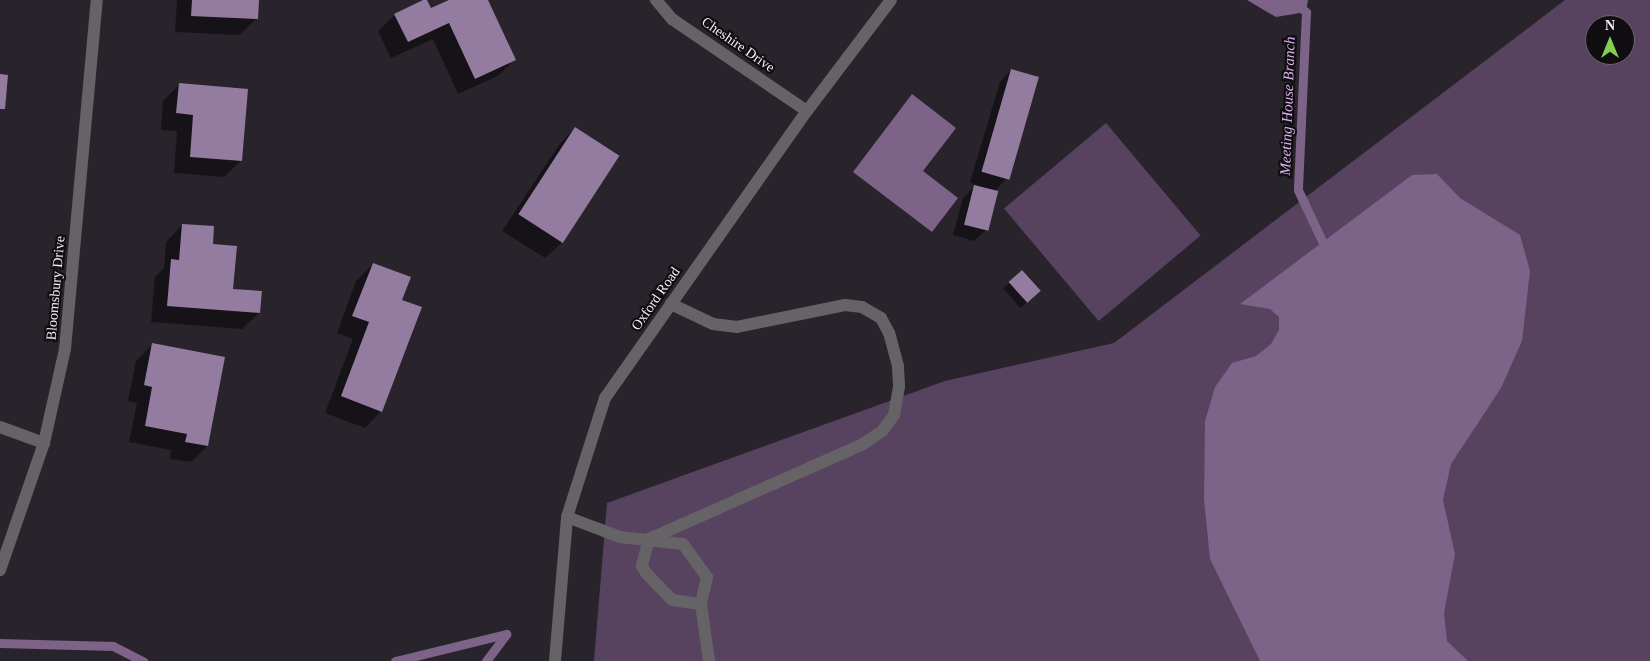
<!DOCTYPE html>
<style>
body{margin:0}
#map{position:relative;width:1650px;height:661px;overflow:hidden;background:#29242b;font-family:Georgia,serif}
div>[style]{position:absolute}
.green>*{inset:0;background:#574360;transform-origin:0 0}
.water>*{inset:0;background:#7c6387}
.shadow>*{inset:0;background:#0007}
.stream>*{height:9px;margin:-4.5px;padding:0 4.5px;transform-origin:4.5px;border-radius:4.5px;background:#7c6387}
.building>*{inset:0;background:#947ba0;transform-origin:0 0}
.minor>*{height:12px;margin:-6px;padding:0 6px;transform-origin:6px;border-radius:6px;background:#666367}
span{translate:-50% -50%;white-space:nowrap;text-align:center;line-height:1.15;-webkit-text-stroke:4.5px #100e11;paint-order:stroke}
.street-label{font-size:14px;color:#f3f0f5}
.water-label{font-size:15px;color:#d9b1ec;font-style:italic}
.north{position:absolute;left:1585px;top:15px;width:50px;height:50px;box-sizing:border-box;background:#100e11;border:1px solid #6b686c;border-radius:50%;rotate:0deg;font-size:14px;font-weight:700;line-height:20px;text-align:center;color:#f3f0f5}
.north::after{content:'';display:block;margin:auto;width:18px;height:22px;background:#82d04f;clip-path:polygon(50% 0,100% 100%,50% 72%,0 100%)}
</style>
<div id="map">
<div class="green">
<i style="clip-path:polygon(evenodd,1565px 0,1650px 0,1650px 661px,594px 661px,607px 503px,945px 381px,1114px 343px,1565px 0,1595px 25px,1625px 25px,1625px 55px,1595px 55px,1595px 25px)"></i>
<i style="left:1106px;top:123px;width:147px;height:133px;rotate:50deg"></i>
</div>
<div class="water">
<i style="clip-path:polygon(1247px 0,1308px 0,1306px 12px,1276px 17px)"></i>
<i style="clip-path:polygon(912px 94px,956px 128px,923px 171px,958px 198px,932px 232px,853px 172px)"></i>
<i style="clip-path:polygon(1437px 174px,1460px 198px,1520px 235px,1530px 271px,1522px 341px,1501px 388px,1451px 464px,1443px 500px,1455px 554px,1444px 613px,1447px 641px,1468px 661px,1260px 661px,1210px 559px,1204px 499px,1205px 421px,1215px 387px,1232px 363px,1256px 356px,1271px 344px,1279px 330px,1279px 317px,1270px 309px,1240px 304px,1412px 175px)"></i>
</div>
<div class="shadow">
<i style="clip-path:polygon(177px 0,258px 0,257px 18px,240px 35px,175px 32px)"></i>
<i style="clip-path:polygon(426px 0,431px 10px,452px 0,487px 0,514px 60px,498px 76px,458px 94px,433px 39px,391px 58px,378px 31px,395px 15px)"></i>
<i style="clip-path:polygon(1011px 70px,1007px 178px,994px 192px,986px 230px,974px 241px,953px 235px,963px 198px,975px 186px,982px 188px,970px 182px,1000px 82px)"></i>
<i style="clip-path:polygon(180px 84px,241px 161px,224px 177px,174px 173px,177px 131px,161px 130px,163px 101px)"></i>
<i style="clip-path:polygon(575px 128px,562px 242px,545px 258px,502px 231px,559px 145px)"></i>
<i style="clip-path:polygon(182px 225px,212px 245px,232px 290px,259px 313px,242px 329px,151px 322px,155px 277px,164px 268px,166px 242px)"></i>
<i style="clip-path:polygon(373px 264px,401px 301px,381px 411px,365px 428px,325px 413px,353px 339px,337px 333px,356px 281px)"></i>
<i style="clip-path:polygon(1009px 283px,1033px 297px,1020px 308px,1003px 288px)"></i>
<i style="clip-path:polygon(152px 345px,207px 446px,191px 462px,170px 459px,171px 450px,129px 442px,137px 403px,128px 401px,136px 361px)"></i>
</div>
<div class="stream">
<i style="left:1293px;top:0;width:18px;rotate:43deg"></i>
<i style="left:1306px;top:12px;width:178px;rotate:92.6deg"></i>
<i style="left:1298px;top:190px;width:59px;rotate:64.7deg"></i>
<i style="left:0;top:643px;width:113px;rotate:1.5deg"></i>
<i style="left:113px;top:646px;width:34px;rotate:27deg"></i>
<i style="left:395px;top:661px;width:114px;rotate:-13.7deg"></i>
<i style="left:486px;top:661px;width:34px;rotate:-53deg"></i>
</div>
<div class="building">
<i style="clip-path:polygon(192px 0,259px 0,258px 19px,191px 16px)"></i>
<i style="clip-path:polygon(423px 0,427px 0,431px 8px,449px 0,488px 0,516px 60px,475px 79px,449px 23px,408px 42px,394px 14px)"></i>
<i style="left:1011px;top:69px;width:29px;height:107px;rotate:16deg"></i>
<i style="clip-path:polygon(0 74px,8px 75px,5px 109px,0 109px)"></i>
<i style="clip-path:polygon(179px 83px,248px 89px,242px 161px,190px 157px,193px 115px,176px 113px)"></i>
<i style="left:575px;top:127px;width:53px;height:104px;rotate:33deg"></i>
<i style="left:974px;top:185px;width:25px;height:41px;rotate:14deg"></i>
<i style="clip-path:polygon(182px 224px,214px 226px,213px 244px,237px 246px,233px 289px,262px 291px,260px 313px,167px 306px,171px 259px,179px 260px)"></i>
<i style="clip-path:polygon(373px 263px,411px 277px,402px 300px,422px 307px,382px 412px,341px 396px,369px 322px,352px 316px)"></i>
<i style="left:1022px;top:270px;width:28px;height:18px;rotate:48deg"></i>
<i style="clip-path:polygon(152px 343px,225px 357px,208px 446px,185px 442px,187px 434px,145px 426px,152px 387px,144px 385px)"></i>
</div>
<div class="minor">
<i style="left:656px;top:0;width:25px;rotate:50deg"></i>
<i style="left:672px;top:19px;width:163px;rotate:34.3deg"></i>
<i style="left:0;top:427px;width:47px;rotate:20deg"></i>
<i style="left:567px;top:517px;width:57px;rotate:20.7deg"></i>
<i style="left:620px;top:537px;width:63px;rotate:6.3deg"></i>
<i style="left:683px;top:544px;width:41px;rotate:54deg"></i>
<i style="left:707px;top:577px;width:28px;rotate:103deg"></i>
<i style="left:701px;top:604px;width:58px;rotate:82deg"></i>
<i style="left:649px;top:539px;width:234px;rotate:-23.9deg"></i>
<i style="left:863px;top:444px;width:23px;rotate:-34deg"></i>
<i style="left:882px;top:431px;width:20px;rotate:-53deg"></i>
<i style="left:894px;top:415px;width:29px;rotate:-80deg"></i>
<i style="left:899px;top:386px;width:20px;rotate:-93deg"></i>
<i style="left:898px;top:366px;width:34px;rotate:-105deg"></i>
<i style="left:889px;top:333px;width:17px;rotate:-118deg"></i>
<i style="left:881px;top:318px;width:22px;rotate:-150deg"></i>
<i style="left:862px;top:307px;width:17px;rotate:-173deg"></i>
<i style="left:845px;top:305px;width:110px;rotate:168.5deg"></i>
<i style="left:737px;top:327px;width:24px;rotate:-173deg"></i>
<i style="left:713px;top:324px;width:47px;rotate:-154.5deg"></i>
<i style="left:649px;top:539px;width:28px;rotate:105deg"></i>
<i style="left:642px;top:566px;width:8px;rotate:60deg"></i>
<i style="left:646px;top:573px;width:37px;rotate:46deg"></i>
<i style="left:672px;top:600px;width:29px;rotate:8deg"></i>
<i style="left:0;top:570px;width:134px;rotate:-70.9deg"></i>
<i style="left:44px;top:443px;width:96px;rotate:-77.4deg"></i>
<i style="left:65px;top:349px;width:350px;rotate:-84.8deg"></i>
<i style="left:555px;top:661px;width:144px;rotate:-85.2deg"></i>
<i style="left:567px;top:517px;width:125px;rotate:-72.3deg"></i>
<i style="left:605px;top:398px;width:351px;rotate:-54.9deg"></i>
<i style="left:807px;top:111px;width:139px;rotate:-52.9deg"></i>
</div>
<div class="street-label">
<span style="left:738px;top:45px;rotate:35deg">Cheshire Drive</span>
<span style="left:56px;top:288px;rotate:-85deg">Bloomsbury Drive</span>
<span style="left:656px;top:299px;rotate:-55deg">Oxford Road</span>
</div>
<div class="water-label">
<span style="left:1288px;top:106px;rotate:-88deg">Meeting House Branch</span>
</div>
<div class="north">N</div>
</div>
